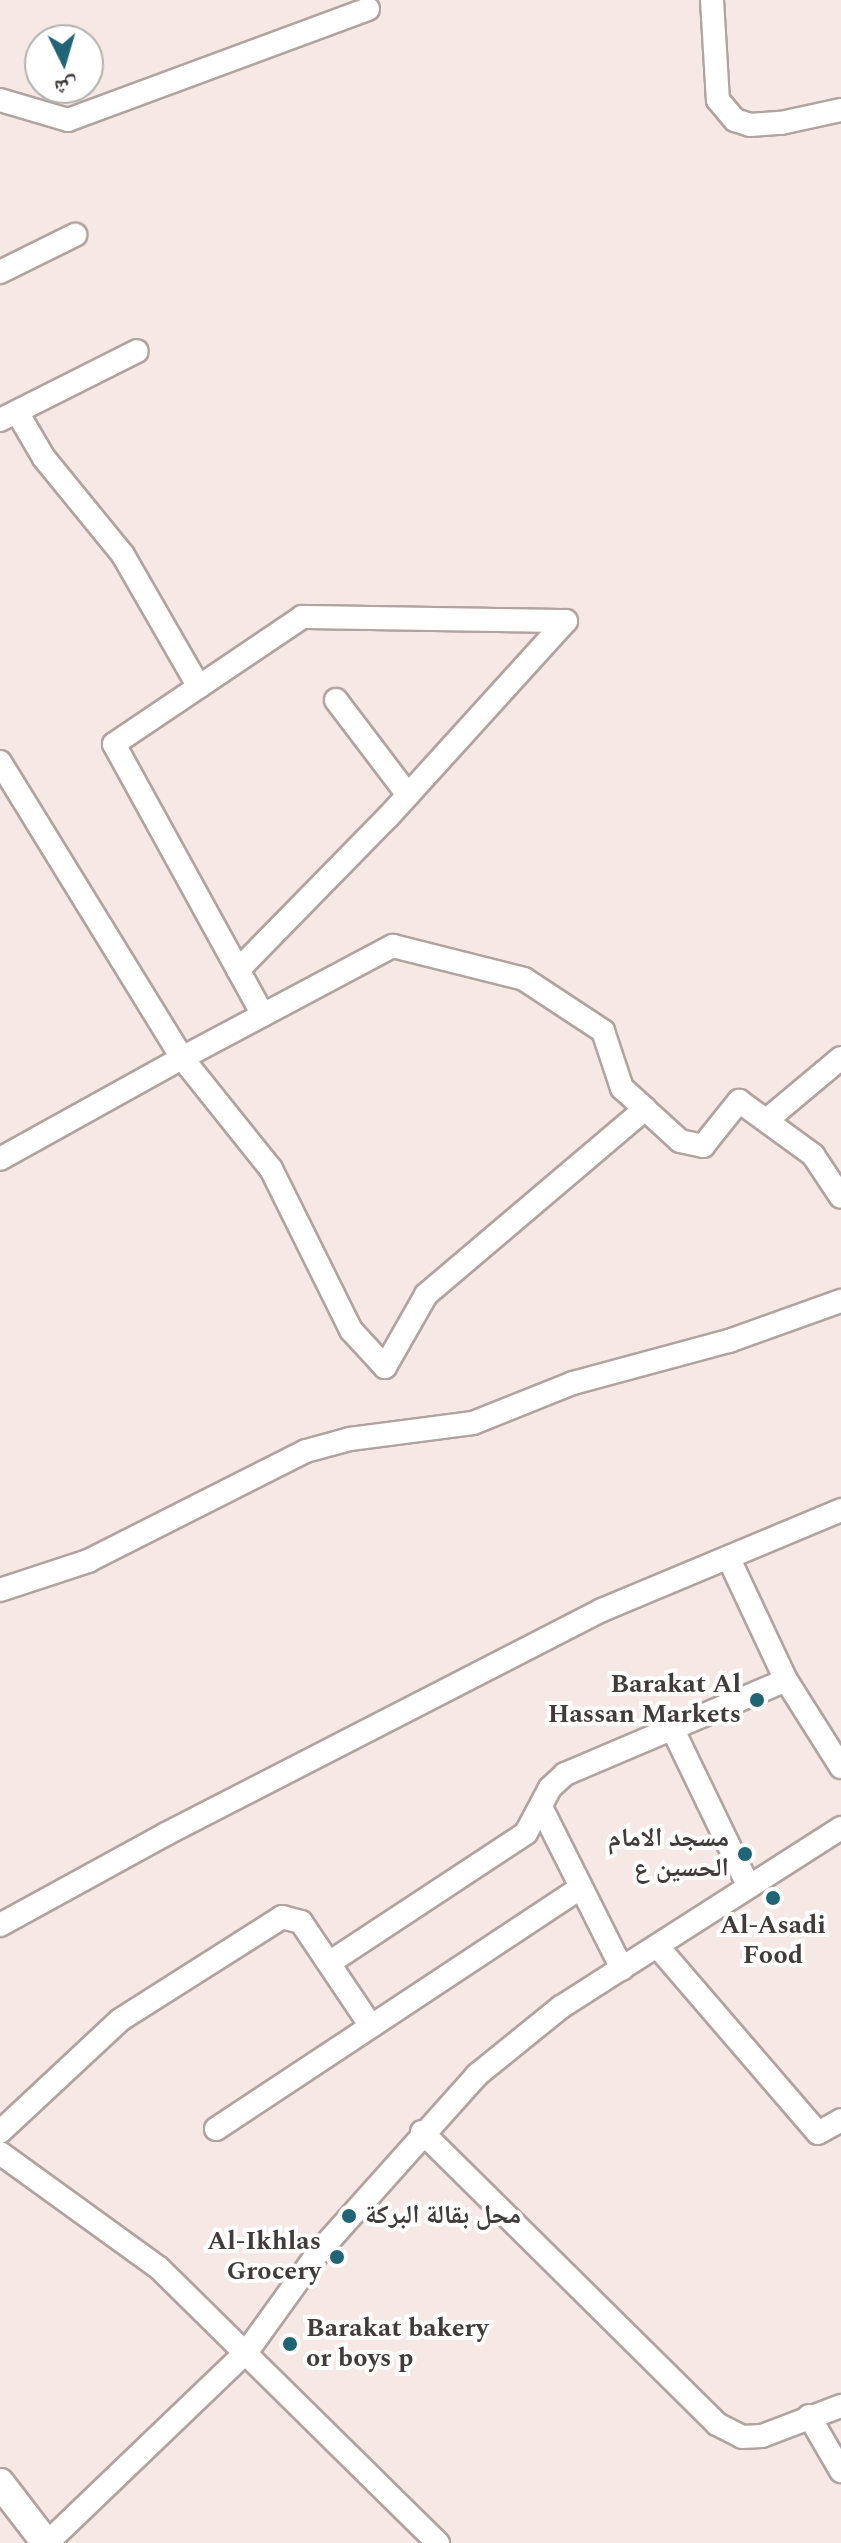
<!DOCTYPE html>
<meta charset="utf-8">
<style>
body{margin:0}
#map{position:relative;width:841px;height:2543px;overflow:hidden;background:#f6e8e4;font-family:Spectral,"Noto Naskh Arabic",serif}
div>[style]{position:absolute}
.roads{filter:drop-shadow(2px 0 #b1a3a0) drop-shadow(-2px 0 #b1a3a0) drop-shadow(0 2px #b1a3a0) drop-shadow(0 -2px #b1a3a0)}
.minor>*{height:22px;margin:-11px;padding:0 11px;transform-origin:11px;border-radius:11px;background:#fff}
.major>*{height:28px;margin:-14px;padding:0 14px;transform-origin:14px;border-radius:14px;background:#fff}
.dots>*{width:22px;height:22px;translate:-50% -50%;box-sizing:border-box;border:4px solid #fff;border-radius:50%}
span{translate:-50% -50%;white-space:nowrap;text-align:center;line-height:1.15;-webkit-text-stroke:8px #fff;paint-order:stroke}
.poi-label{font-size:26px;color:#413b3a;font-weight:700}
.right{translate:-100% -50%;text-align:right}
.left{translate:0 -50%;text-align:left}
.north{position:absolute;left:24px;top:24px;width:80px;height:80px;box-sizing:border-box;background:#fff;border:2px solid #b3b1b0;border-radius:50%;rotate:175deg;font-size:22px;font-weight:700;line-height:32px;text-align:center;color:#413b3a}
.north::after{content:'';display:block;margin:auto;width:28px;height:36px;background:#206576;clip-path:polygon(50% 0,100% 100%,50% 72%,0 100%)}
</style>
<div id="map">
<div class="roads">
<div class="minor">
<i style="left:712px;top:0;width:100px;rotate:86.6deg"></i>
<i style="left:718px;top:100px;width:26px;rotate:50deg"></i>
<i style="left:735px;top:120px;width:16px;rotate:18deg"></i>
<i style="left:750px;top:125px;width:31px;rotate:-4deg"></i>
<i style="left:781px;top:123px;width:61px;rotate:-12.2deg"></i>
<i style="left:0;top:100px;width:71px;rotate:16.4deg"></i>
<i style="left:68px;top:120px;width:320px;rotate:-20.3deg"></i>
<i style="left:0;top:272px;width:84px;rotate:-26.3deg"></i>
<i style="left:17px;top:412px;width:53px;rotate:59.6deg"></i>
<i style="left:44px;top:458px;width:125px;rotate:50.8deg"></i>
<i style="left:123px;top:555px;width:152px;rotate:60.1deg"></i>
<i style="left:0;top:420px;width:153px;rotate:-26.7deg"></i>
<i style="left:336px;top:700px;width:119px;rotate:52.8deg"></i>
<i style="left:0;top:762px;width:347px;rotate:58.4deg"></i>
<i style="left:182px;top:1058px;width:208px;rotate:151deg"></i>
<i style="left:238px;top:970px;width:216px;rotate:-45.6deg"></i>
<i style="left:389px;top:816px;width:263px;rotate:-47.8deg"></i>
<i style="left:263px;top:1015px;width:309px;rotate:-118.8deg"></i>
<i style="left:114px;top:744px;width:227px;rotate:-34deg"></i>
<i style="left:302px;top:617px;width:264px;rotate:0.9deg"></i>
<i style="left:645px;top:1109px;width:287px;rotate:139.7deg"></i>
<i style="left:426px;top:1295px;width:83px;rotate:119.7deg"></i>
<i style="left:385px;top:1367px;width:50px;rotate:-132.6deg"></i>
<i style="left:351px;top:1330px;width:180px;rotate:-116.4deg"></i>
<i style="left:271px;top:1169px;width:142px;rotate:-128.7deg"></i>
<i style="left:182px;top:1058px;width:239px;rotate:-28deg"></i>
<i style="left:393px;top:946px;width:135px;rotate:14.1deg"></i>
<i style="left:524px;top:979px;width:95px;rotate:33.4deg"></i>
<i style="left:603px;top:1031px;width:60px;rotate:71.6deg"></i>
<i style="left:622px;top:1088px;width:31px;rotate:42deg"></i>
<i style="left:645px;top:1109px;width:47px;rotate:42.4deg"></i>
<i style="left:680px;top:1141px;width:24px;rotate:12deg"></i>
<i style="left:703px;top:1146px;width:58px;rotate:-51.3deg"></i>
<i style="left:739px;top:1101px;width:92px;rotate:36.1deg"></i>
<i style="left:813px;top:1155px;width:50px;rotate:56.3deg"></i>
<i style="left:768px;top:1119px;width:95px;rotate:-39.9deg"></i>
<i style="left:729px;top:1559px;width:134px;rotate:64.8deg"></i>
<i style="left:786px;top:1680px;width:103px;rotate:57.7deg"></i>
<i style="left:0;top:1590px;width:93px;rotate:-18.2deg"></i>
<i style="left:88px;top:1561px;width:244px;rotate:-26.8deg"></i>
<i style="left:306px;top:1451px;width:46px;rotate:-15.3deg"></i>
<i style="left:350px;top:1439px;width:124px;rotate:-7.4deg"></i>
<i style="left:473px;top:1423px;width:108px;rotate:-21.8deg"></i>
<i style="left:573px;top:1383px;width:162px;rotate:-15.1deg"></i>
<i style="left:729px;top:1341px;width:119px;rotate:-19.7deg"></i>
<i style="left:673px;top:1730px;width:174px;rotate:64.2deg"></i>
<i style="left:541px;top:1807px;width:181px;rotate:63.4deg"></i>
<i style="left:0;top:1925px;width:189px;rotate:-28.7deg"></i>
<i style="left:166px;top:1834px;width:490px;rotate:-27.2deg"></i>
<i style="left:602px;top:1610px;width:259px;rotate:-22.7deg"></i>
<i style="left:658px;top:1947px;width:245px;rotate:49.3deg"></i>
<i style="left:818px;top:2133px;width:26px;rotate:-29deg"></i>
<i style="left:329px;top:1963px;width:236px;rotate:-33.4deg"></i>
<i style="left:526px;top:1833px;width:51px;rotate:-61.9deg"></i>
<i style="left:550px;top:1788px;width:21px;rotate:-43deg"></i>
<i style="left:565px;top:1774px;width:240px;rotate:-23deg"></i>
<i style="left:216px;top:2129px;width:437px;rotate:-33.5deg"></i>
<i style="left:0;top:2132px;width:164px;rotate:-43deg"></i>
<i style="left:120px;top:2020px;width:192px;rotate:-32.4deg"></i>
<i style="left:282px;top:1917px;width:20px;rotate:15deg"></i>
<i style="left:301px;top:1922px;width:125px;rotate:56.1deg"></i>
<i style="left:422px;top:2132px;width:415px;rotate:44.7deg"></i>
<i style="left:717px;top:2424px;width:28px;rotate:27deg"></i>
<i style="left:742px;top:2437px;width:20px;rotate:-3deg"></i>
<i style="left:762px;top:2436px;width:85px;rotate:-20.8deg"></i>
<i style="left:0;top:2153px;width:196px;rotate:35.9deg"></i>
<i style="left:159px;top:2268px;width:392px;rotate:44.6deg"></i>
<i style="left:809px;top:2416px;width:64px;rotate:59.8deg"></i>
<i style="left:47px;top:2543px;width:279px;rotate:-43.8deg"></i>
<i style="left:248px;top:2350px;width:120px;rotate:-54.2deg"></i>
<i style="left:318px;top:2253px;width:239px;rotate:-48.2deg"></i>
<i style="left:477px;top:2075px;width:108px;rotate:-39deg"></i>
<i style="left:561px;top:2007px;width:332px;rotate:-32.6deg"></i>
</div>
<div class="major">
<i style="left:0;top:2483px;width:76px;rotate:52.5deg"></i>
</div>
</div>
<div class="dots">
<i style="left:757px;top:1700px;background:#206576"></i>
<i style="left:745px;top:1854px;background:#206576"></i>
<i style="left:773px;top:1898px;background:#206576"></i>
<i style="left:349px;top:2216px;background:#206576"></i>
<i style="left:337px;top:2257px;background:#206576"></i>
<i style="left:290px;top:2344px;background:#206576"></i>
</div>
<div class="poi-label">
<span class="right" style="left:741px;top:1700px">Barakat Al<br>Hassan Markets</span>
<span class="right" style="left:729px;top:1854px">مسجد الامام<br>الحسين ع</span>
<span style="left:773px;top:1941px">Al-Asadi<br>Food</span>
<span class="left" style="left:365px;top:2216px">محل بقالة البركة</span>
<span class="right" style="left:321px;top:2257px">Al-Ikhlas<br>Grocery</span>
<span class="left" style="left:306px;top:2344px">Barakat bakery<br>or boys p</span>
</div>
<div class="north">ش</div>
</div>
